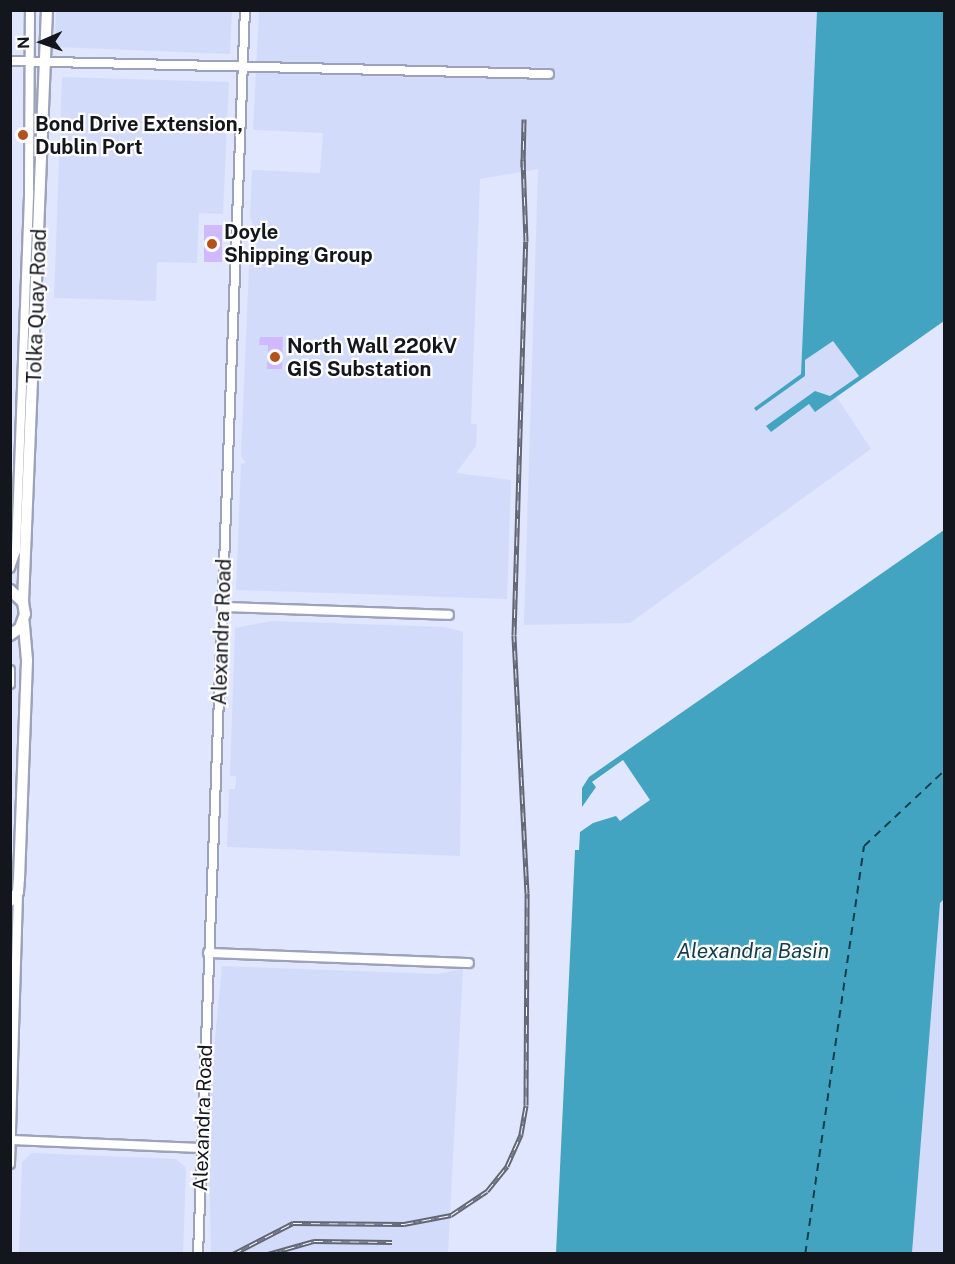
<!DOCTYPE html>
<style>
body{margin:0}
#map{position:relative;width:955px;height:1264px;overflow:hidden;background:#dfe6fe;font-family:"Public Sans",sans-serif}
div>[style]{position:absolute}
.built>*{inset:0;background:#d3dbfa}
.water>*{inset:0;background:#43a4c1}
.ferry>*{height:1.5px;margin-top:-0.75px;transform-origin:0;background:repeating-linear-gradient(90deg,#123e4b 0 8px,transparent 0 14px)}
.building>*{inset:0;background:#d1b9ff;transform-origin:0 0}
.roads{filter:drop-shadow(2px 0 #9ca2b9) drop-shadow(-2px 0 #9ca2b9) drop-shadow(0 2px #9ca2b9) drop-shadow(0 -2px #9ca2b9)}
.street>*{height:8px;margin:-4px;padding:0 4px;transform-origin:4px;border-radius:4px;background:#fff}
.secondary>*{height:10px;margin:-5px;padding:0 5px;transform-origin:5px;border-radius:5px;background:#fff}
.rail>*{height:5px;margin-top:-2.5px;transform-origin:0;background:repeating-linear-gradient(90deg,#fff 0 9px,#636775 0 18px);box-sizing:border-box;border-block:2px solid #636775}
.dots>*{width:16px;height:16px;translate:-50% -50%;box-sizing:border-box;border:3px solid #fff;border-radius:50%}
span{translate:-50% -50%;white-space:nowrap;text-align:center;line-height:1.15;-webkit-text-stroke:4.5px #fff;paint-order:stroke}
.poi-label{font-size:20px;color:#14161e;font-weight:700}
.left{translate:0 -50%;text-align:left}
.street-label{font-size:20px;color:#14161e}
.water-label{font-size:21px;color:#123e4b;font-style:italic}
.frame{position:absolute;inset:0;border:12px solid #14161e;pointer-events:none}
.north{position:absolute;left:12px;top:12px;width:60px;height:60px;-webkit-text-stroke:4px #fff;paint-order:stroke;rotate:268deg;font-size:16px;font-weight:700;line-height:24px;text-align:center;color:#14161e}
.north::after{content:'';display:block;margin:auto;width:21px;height:27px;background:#14161e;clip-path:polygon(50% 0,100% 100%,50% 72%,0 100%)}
</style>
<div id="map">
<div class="built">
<i style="clip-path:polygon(56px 11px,232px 11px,230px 54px,55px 47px)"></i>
<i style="clip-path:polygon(259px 11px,817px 11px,801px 375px,805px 376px,805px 360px,833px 340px,859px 376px,830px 396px,815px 392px,771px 432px,810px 404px,815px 411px,836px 396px,871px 449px,630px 623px,524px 625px,538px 169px,480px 179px,471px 424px,477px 424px,476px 446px,456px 473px,511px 480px,507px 599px,236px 590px,241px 464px,246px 463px,241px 456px,250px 243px,255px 231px,250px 216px,252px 170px,320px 173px,323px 133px,253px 130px)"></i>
<i style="clip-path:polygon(62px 77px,229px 82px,223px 214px,199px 213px,197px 263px,157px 262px,156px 301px,54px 298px)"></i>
<i style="clip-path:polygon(272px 621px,445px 627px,463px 632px,460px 856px,227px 847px,229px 789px,235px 789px,236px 782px,236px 776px,230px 776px,235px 628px)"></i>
<i style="clip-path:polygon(944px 899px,944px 1253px,912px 1254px,940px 902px)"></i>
<i style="clip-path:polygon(222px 966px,437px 974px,463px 969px,448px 1253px,211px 1253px,208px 1112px)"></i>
<i style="clip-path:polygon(32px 1153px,176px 1159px,186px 1168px,183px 1253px,19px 1253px,22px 1162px)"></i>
</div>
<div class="water">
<i style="clip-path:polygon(817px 11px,944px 11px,944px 321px,815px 412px,809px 404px,771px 432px,766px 426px,815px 391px,830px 396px,859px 376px,833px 341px,805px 360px,805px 376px,756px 411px,754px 408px,801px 374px)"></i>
<i style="clip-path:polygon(944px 530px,944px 899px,940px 903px,912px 1253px,556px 1253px,575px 850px,579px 850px,580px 832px,593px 823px,616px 816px,620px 821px,650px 800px,623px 760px,592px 782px,596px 787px,582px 807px,582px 788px,589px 777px)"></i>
</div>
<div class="ferry">
<i style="left:805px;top:1254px;width:412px;rotate:-81.8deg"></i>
<i style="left:864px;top:846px;width:110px;rotate:-43.2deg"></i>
</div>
<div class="building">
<i style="left:204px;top:225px;width:18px;height:37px"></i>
<i style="clip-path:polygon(260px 337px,283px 337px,282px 369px,267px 369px,268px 345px,259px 345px)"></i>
</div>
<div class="roads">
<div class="street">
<i style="left:10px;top:61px;width:539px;rotate:1.38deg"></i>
<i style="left:10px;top:568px;width:18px;rotate:-71deg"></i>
<i style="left:16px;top:551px;width:360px;rotate:-87.9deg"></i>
<i style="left:29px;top:191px;width:181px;rotate:-89.7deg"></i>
<i style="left:223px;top:607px;width:226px;rotate:2deg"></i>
<i style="left:10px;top:670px;width:14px;rotate:90deg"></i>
<i style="left:208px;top:953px;width:261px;rotate:2.2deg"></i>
<i style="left:10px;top:1140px;width:192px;rotate:2.4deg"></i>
<i style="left:10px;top:1164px;width:272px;rotate:-88.3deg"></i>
<i style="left:198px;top:1254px;width:1245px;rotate:-87.84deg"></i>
</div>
<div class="secondary">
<i style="left:10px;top:590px;width:18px;rotate:43deg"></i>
<i style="left:23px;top:602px;width:12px;rotate:81deg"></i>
<i style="left:25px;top:614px;width:15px;rotate:110deg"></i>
<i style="left:20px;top:628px;width:12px;rotate:145deg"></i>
<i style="left:23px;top:602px;width:592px;rotate:-87.68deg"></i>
<i style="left:10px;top:901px;width:12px;rotate:-48deg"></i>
<i style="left:18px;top:892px;width:13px;rotate:-86deg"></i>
<i style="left:19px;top:879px;width:219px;rotate:-87.9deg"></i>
<i style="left:27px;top:660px;width:38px;rotate:-95deg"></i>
</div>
</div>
<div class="rail">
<i style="left:523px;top:167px;width:48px;rotate:-88.8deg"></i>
<i style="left:233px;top:1254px;width:68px;rotate:-27.3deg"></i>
<i style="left:293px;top:1223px;width:111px;rotate:0.5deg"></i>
<i style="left:404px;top:1224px;width:48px;rotate:-10.8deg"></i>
<i style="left:451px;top:1215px;width:43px;rotate:-33.7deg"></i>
<i style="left:487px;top:1191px;width:32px;rotate:-51deg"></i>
<i style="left:507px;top:1166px;width:35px;rotate:-66deg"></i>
<i style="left:521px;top:1134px;width:29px;rotate:-80deg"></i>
<i style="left:526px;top:1105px;width:212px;rotate:-89.7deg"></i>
<i style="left:527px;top:893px;width:258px;rotate:-92.9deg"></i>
<i style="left:514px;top:635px;width:394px;rotate:-88.3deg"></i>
<i style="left:526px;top:241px;width:82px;rotate:-92.1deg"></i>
<i style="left:268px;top:1254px;width:48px;rotate:-15.8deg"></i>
<i style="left:314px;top:1241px;width:78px;rotate:0.7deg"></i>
</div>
<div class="dots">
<i style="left:23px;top:135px;background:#b4511a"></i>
<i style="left:212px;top:244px;background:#b4511a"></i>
<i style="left:275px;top:357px;background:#b4511a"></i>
</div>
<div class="poi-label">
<span class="left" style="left:35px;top:136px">Bond Drive Extension,<br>Dublin Port</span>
<span class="left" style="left:224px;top:244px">Doyle<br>Shipping Group</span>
<span class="left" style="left:287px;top:358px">North Wall 220kV<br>GIS Substation</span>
</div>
<div class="street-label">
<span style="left:37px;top:306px;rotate:-88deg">Tolka Quay Road</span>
<span style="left:222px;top:632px;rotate:-88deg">Alexandra Road</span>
<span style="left:203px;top:1118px;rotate:-88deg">Alexandra Road</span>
</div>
<div class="water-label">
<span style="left:753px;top:951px">Alexandra Basin</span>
</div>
<div class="frame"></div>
<div class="north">N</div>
</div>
